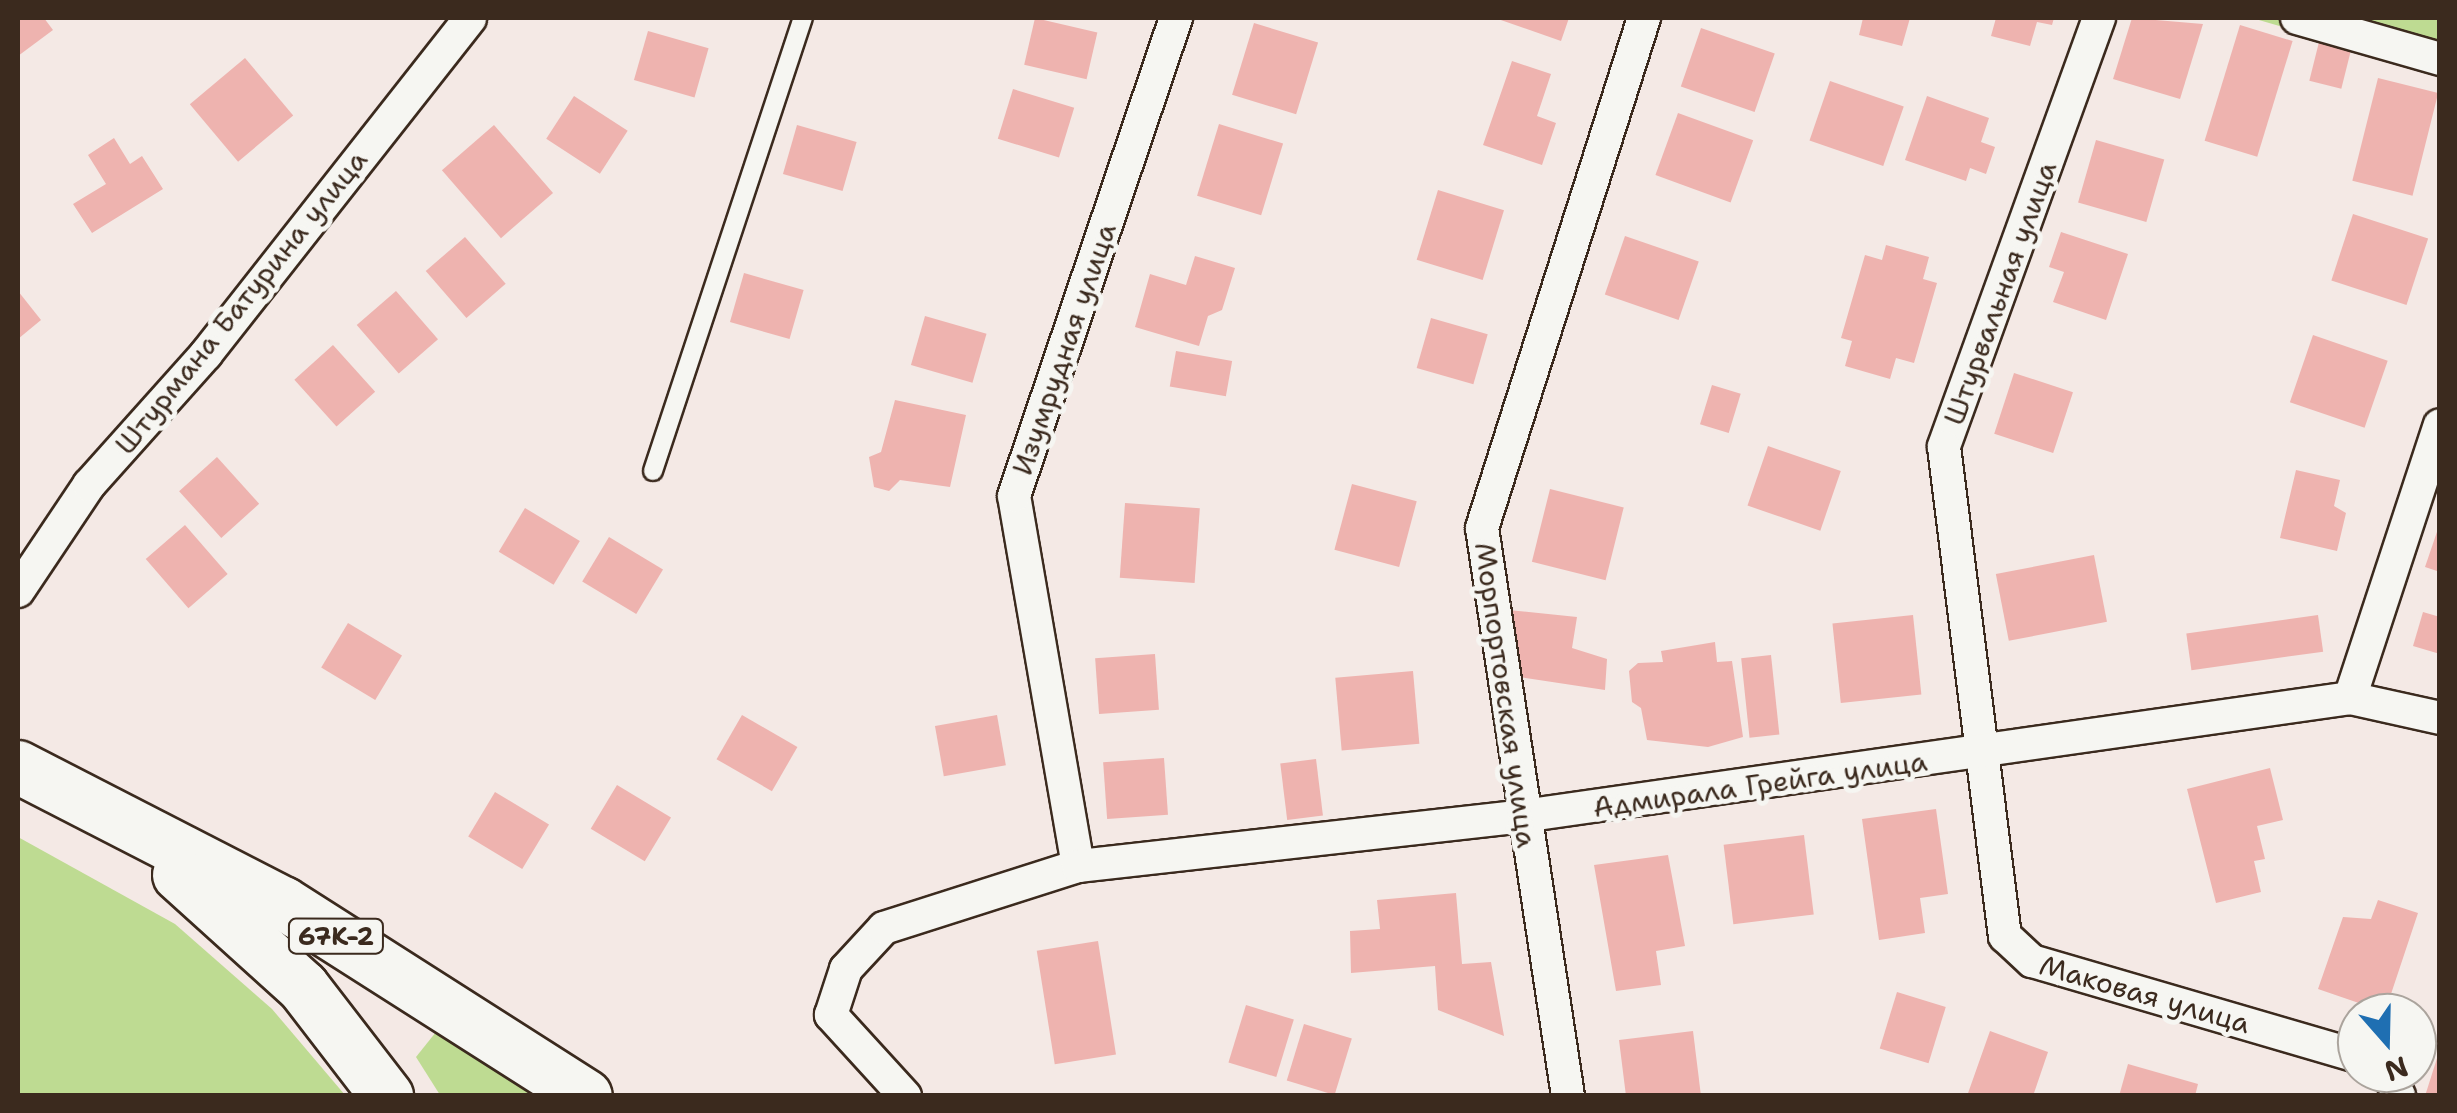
<!DOCTYPE html>
<meta charset="utf-8">
<style>
body{margin:0}
#map{position:relative;width:2457px;height:1113px;overflow:hidden;background:#f4e9e5;font-family:"Shantell Sans",sans-serif}
div>[style]{position:absolute}
.green>*{inset:0;background:#bedb92}
.building>*{inset:0;background:#eeb3af;transform-origin:0 0}
.roads{filter:drop-shadow(2px 0 #3b2a1e) drop-shadow(-2px 0 #3b2a1e) drop-shadow(0 2px #3b2a1e) drop-shadow(0 -2px #3b2a1e)}
.service>*{height:18px;margin:-9px;padding:0 9px;transform-origin:9px;border-radius:9px;background:#f6f6f2}
.minor>*{height:32px;margin:-16px;padding:0 16px;transform-origin:16px;border-radius:16px;background:#f6f6f2}
.primary>*{height:52px;margin:-26px;padding:0 26px;transform-origin:26px;border-radius:26px;background:#f6f6f2}
span{translate:-50% -50%;white-space:nowrap;text-align:center;line-height:1.15;-webkit-text-stroke:10px #f6f6f2;paint-order:stroke}
.shield-label span{padding:2px 8px;background:#f6f6f2;border:2px solid;border-radius:8px;-webkit-text-stroke-width:0}
.shield-label{font-size:25px;color:#3b2a1e;font-weight:700}
.street-label{font-size:28px;color:#3b2a1e}
.frame{position:absolute;inset:0;border:20px solid #3b2a1e;pointer-events:none}
.north{position:absolute;left:2337px;top:993px;width:100px;height:100px;box-sizing:border-box;background:#f6f6f2;border:2px solid #aba49d;border-radius:50%;rotate:160deg;font-size:28px;font-weight:700;line-height:40px;text-align:center;color:#3b2a1e}
.north::after{content:'';display:block;margin:auto;width:35px;height:45px;background:#1f6fb2;clip-path:polygon(50% 0,100% 100%,50% 72%,0 100%)}
</style>
<div id="map">
<div class="green">
<i style="clip-path:polygon(2252px 18px,2439px 18px,2439px 72px)"></i>
<i style="clip-path:polygon(18px 837px,175px 924px,272px 1009px,345px 1095px,18px 1095px)"></i>
<i style="clip-path:polygon(436px 1032px,535px 1095px,440px 1095px,416px 1057px)"></i>
</div>
<div class="building">
<i style="clip-path:polygon(18px 18px,44px 18px,53px 30px,18px 56px)"></i>
<i style="left:1035px;top:18px;width:64px;height:48px;rotate:13deg"></i>
<i style="clip-path:polygon(1495px 18px,1569px 18px,1561px 41px)"></i>
<i style="clip-path:polygon(1863px 18px,1910px 18px,1902px 46px,1859px 35px)"></i>
<i style="clip-path:polygon(1996px 18px,2054px 18px,2052px 25px,2037px 22px,2030px 46px,1991px 36px)"></i>
<i style="clip-path:polygon(2132px 18px,2203px 24px,2180px 99px,2113px 79px)"></i>
<i style="left:1254px;top:23px;width:67px;height:75px;rotate:17deg"></i>
<i style="left:2240px;top:25px;width:55px;height:121px;rotate:17deg"></i>
<i style="left:1701px;top:28px;width:78px;height:62px;rotate:19deg"></i>
<i style="left:648px;top:31px;width:63px;height:51px;rotate:16deg"></i>
<i style="left:2319px;top:42px;width:33px;height:40px;rotate:14deg"></i>
<i style="left:245px;top:58px;width:75px;height:72px;rotate:50deg"></i>
<i style="clip-path:polygon(1512px 61px,1551px 74px,1537px 116px,1556px 123px,1542px 165px,1483px 145px)"></i>
<i style="left:2378px;top:78px;width:62px;height:106px;rotate:14deg"></i>
<i style="left:1830px;top:81px;width:78px;height:63px;rotate:19deg"></i>
<i style="left:1013px;top:89px;width:64px;height:52px;rotate:17deg"></i>
<i style="left:574px;top:96px;width:64px;height:51px;rotate:33deg"></i>
<i style="clip-path:polygon(1927px 96px,1989px 118px,1981px 142px,1995px 147px,1986px 174px,1970px 168px,1966px 181px,1905px 160px)"></i>
<i style="left:1678px;top:113px;width:80px;height:66px;rotate:20deg"></i>
<i style="left:1219px;top:124px;width:67px;height:75px;rotate:17deg"></i>
<i style="left:494px;top:125px;width:90px;height:69px;rotate:49deg"></i>
<i style="left:797px;top:125px;width:62px;height:51px;rotate:16deg"></i>
<i style="clip-path:polygon(114px 138px,130px 164px,142px 156px,163px 189px,92px 233px,73px 204px,106px 184px,88px 155px)"></i>
<i style="left:2096px;top:140px;width:71px;height:65px;rotate:16deg"></i>
<i style="left:1438px;top:190px;width:69px;height:73px;rotate:17deg"></i>
<i style="left:2353px;top:214px;width:79px;height:70px;rotate:18deg"></i>
<i style="clip-path:polygon(2061px 232px,2128px 254px,2106px 320px,2053px 302px,2064px 272px,2049px 267px)"></i>
<i style="left:1625px;top:236px;width:78px;height:62px;rotate:19deg"></i>
<i style="left:465px;top:237px;width:62px;height:52px;rotate:49deg"></i>
<i style="clip-path:polygon(1886px 245px,1929px 257px,1923px 279px,1937px 283px,1914px 363px,1896px 358px,1890px 379px,1845px 366px,1852px 341px,1841px 338px,1865px 255px,1882px 260px)"></i>
<i style="clip-path:polygon(1195px 256px,1235px 268px,1222px 310px,1208px 316px,1199px 346px,1135px 327px,1150px 274px,1186px 285px)"></i>
<i style="left:744px;top:273px;width:62px;height:51px;rotate:16deg"></i>
<i style="clip-path:polygon(18px 291px,41px 320px,18px 339px)"></i>
<i style="left:396px;top:291px;width:64px;height:52px;rotate:49deg"></i>
<i style="left:925px;top:316px;width:64px;height:51px;rotate:16deg"></i>
<i style="left:1431px;top:318px;width:59px;height:52px;rotate:16deg"></i>
<i style="left:2313px;top:335px;width:79px;height:71px;rotate:19deg"></i>
<i style="left:333px;top:345px;width:63px;height:52px;rotate:48deg"></i>
<i style="left:1176px;top:351px;width:57px;height:36px;rotate:10deg"></i>
<i style="left:2014px;top:373px;width:62px;height:64px;rotate:18deg"></i>
<i style="left:1712px;top:385px;width:30px;height:41px;rotate:17deg"></i>
<i style="clip-path:polygon(895px 400px,966px 415px,950px 487px,900px 480px,889px 491px,874px 487px,869px 457px,881px 452px)"></i>
<i style="left:1768px;top:446px;width:77px;height:63px;rotate:19deg"></i>
<i style="left:217px;top:457px;width:63px;height:51px;rotate:48deg"></i>
<i style="clip-path:polygon(2296px 470px,2340px 480px,2334px 506px,2346px 513px,2337px 551px,2280px 538px)"></i>
<i style="left:1352px;top:484px;width:67px;height:68px;rotate:15deg"></i>
<i style="left:1550px;top:489px;width:76px;height:75px;rotate:14deg"></i>
<i style="left:1125px;top:503px;width:75px;height:75px;rotate:4deg"></i>
<i style="left:525px;top:508px;width:64px;height:51px;rotate:31deg"></i>
<i style="clip-path:polygon(2440px 523px,2440px 572px,2425px 567px)"></i>
<i style="left:185px;top:525px;width:65px;height:52px;rotate:49deg"></i>
<i style="left:609px;top:537px;width:63px;height:52px;rotate:31deg"></i>
<i style="left:2094px;top:555px;width:68px;height:100px;rotate:79deg"></i>
<i style="clip-path:polygon(1508px 610px,1577px 617px,1572px 648px,1607px 659px,1605px 690px,1519px 677px)"></i>
<i style="clip-path:polygon(2423px 612px,2440px 617px,2440px 654px,2413px 646px)"></i>
<i style="left:1913px;top:615px;width:80px;height:81px;rotate:84deg"></i>
<i style="left:2318px;top:615px;width:37px;height:133px;rotate:82deg"></i>
<i style="left:348px;top:623px;width:63px;height:52px;rotate:31deg"></i>
<i style="clip-path:polygon(1715px 642px,1717px 662px,1732px 661px,1743px 737px,1708px 747px,1647px 740px,1641px 708px,1632px 702px,1629px 671px,1638px 663px,1663px 662px,1661px 651px)"></i>
<i style="left:1155px;top:654px;width:56px;height:60px;rotate:86deg"></i>
<i style="left:1771px;top:655px;width:80px;height:30px;rotate:84deg"></i>
<i style="left:1413px;top:671px;width:73px;height:78px;rotate:85deg"></i>
<i style="left:742px;top:715px;width:64px;height:51px;rotate:30deg"></i>
<i style="left:997px;top:715px;width:51px;height:63px;rotate:80deg"></i>
<i style="left:1164px;top:758px;width:57px;height:61px;rotate:86deg"></i>
<i style="left:1316px;top:759px;width:57px;height:36px;rotate:83deg"></i>
<i style="clip-path:polygon(2270px 768px,2283px 820px,2257px 826px,2265px 859px,2254px 861px,2261px 892px,2216px 903px,2187px 789px)"></i>
<i style="left:617px;top:785px;width:63px;height:51px;rotate:31deg"></i>
<i style="left:495px;top:792px;width:63px;height:52px;rotate:31deg"></i>
<i style="clip-path:polygon(1936px 809px,1948px 894px,1920px 898px,1925px 933px,1879px 940px,1862px 819px)"></i>
<i style="left:1804px;top:835px;width:80px;height:81px;rotate:83deg"></i>
<i style="clip-path:polygon(1668px 855px,1685px 946px,1656px 951px,1661px 985px,1616px 991px,1594px 865px)"></i>
<i style="clip-path:polygon(1456px 893px,1462px 964px,1491px 962px,1504px 1036px,1438px 1010px,1435px 966px,1351px 973px,1350px 931px,1380px 929px,1377px 900px)"></i>
<i style="clip-path:polygon(2378px 900px,2418px 913px,2385px 1012px,2318px 989px,2343px 917px,2371px 919px)"></i>
<i style="left:1098px;top:941px;width:115px;height:62px;rotate:81deg"></i>
<i style="left:1897px;top:992px;width:51px;height:59px;rotate:17deg"></i>
<i style="left:1246px;top:1005px;width:50px;height:60px;rotate:17deg"></i>
<i style="left:1304px;top:1024px;width:50px;height:59px;rotate:17deg"></i>
<i style="clip-path:polygon(1693px 1031px,1701px 1096px,1626px 1096px,1619px 1040px)"></i>
<i style="clip-path:polygon(1990px 1031px,2048px 1052px,2033px 1096px,1967px 1096px)"></i>
<i style="clip-path:polygon(2439px 1052px,2440px 1096px,2425px 1096px)"></i>
<i style="clip-path:polygon(2128px 1064px,2198px 1084px,2195px 1096px,2119px 1096px)"></i>
</div>
<div class="roads">
<div class="service">
<i style="left:653px;top:471px;width:477px;rotate:-71.7deg"></i>
</div>
<div class="minor">
<i style="left:2099px;top:18px;width:456px;rotate:109.9deg"></i>
<i style="left:1944px;top:447px;width:493px;rotate:82.9deg"></i>
<i style="left:2005px;top:936px;width:37px;rotate:43deg"></i>
<i style="left:2032px;top:961px;width:339px;rotate:16.3deg"></i>
<i style="left:2297px;top:18px;width:149px;rotate:16deg"></i>
<i style="left:18px;top:591px;width:128px;rotate:-56.2deg"></i>
<i style="left:89px;top:485px;width:176px;rotate:-48.2deg"></i>
<i style="left:206px;top:354px;width:427px;rotate:-51.8deg"></i>
<i style="left:2350px;top:698px;width:287px;rotate:-71.8deg"></i>
<i style="left:1078px;top:866px;width:375px;rotate:-99.8deg"></i>
<i style="left:1014px;top:496px;width:505px;rotate:-71.28deg"></i>
<i style="left:2388px;top:1073px;width:25px;rotate:64deg"></i>
<i style="left:905px;top:1096px;width:110px;rotate:-132.4deg"></i>
<i style="left:831px;top:1015px;width:48px;rotate:-71.9deg"></i>
<i style="left:846px;top:969px;width:56px;rotate:-47.2deg"></i>
<i style="left:884px;top:928px;width:204px;rotate:-17.7deg"></i>
<i style="left:1078px;top:866px;width:448px;rotate:-6.4deg"></i>
<i style="left:1523px;top:816px;width:835px;rotate:-8.12deg"></i>
<i style="left:2350px;top:698px;width:92px;rotate:12.5deg"></i>
<i style="left:1568px;top:1096px;width:574px;rotate:-98.61deg"></i>
<i style="left:1482px;top:528px;width:535px;rotate:-72.38deg"></i>
</div>
<div class="primary">
<i style="left:18px;top:767px;width:298px;rotate:27.2deg"></i>
<i style="left:283px;top:903px;width:359px;rotate:32.5deg"></i>
<i style="left:179px;top:875px;width:167px;rotate:42.1deg"></i>
<i style="left:303px;top:987px;width:138px;rotate:52.4deg"></i>
</div>
</div>
<div class="shield-label">
<span style="left:336px;top:936px">67К-2</span>
</div>
<div class="street-label">
<span style="left:2000px;top:293px;rotate:-70deg">Штурвальная улица</span>
<span style="left:241px;top:302px;rotate:-51deg">Штурмана Батурина улица</span>
<span style="left:1064px;top:349px;rotate:-71deg">Изумрудная улица</span>
<span style="left:1506px;top:695px;rotate:82deg">Морпортовская улица</span>
<span style="left:1760px;top:784px;rotate:-8deg">Адмирала Грейга улица</span>
<span style="left:2145px;top:994px;rotate:16deg">Маковая улица</span>
</div>
<div class="frame"></div>
<div class="north">N</div>
</div>
